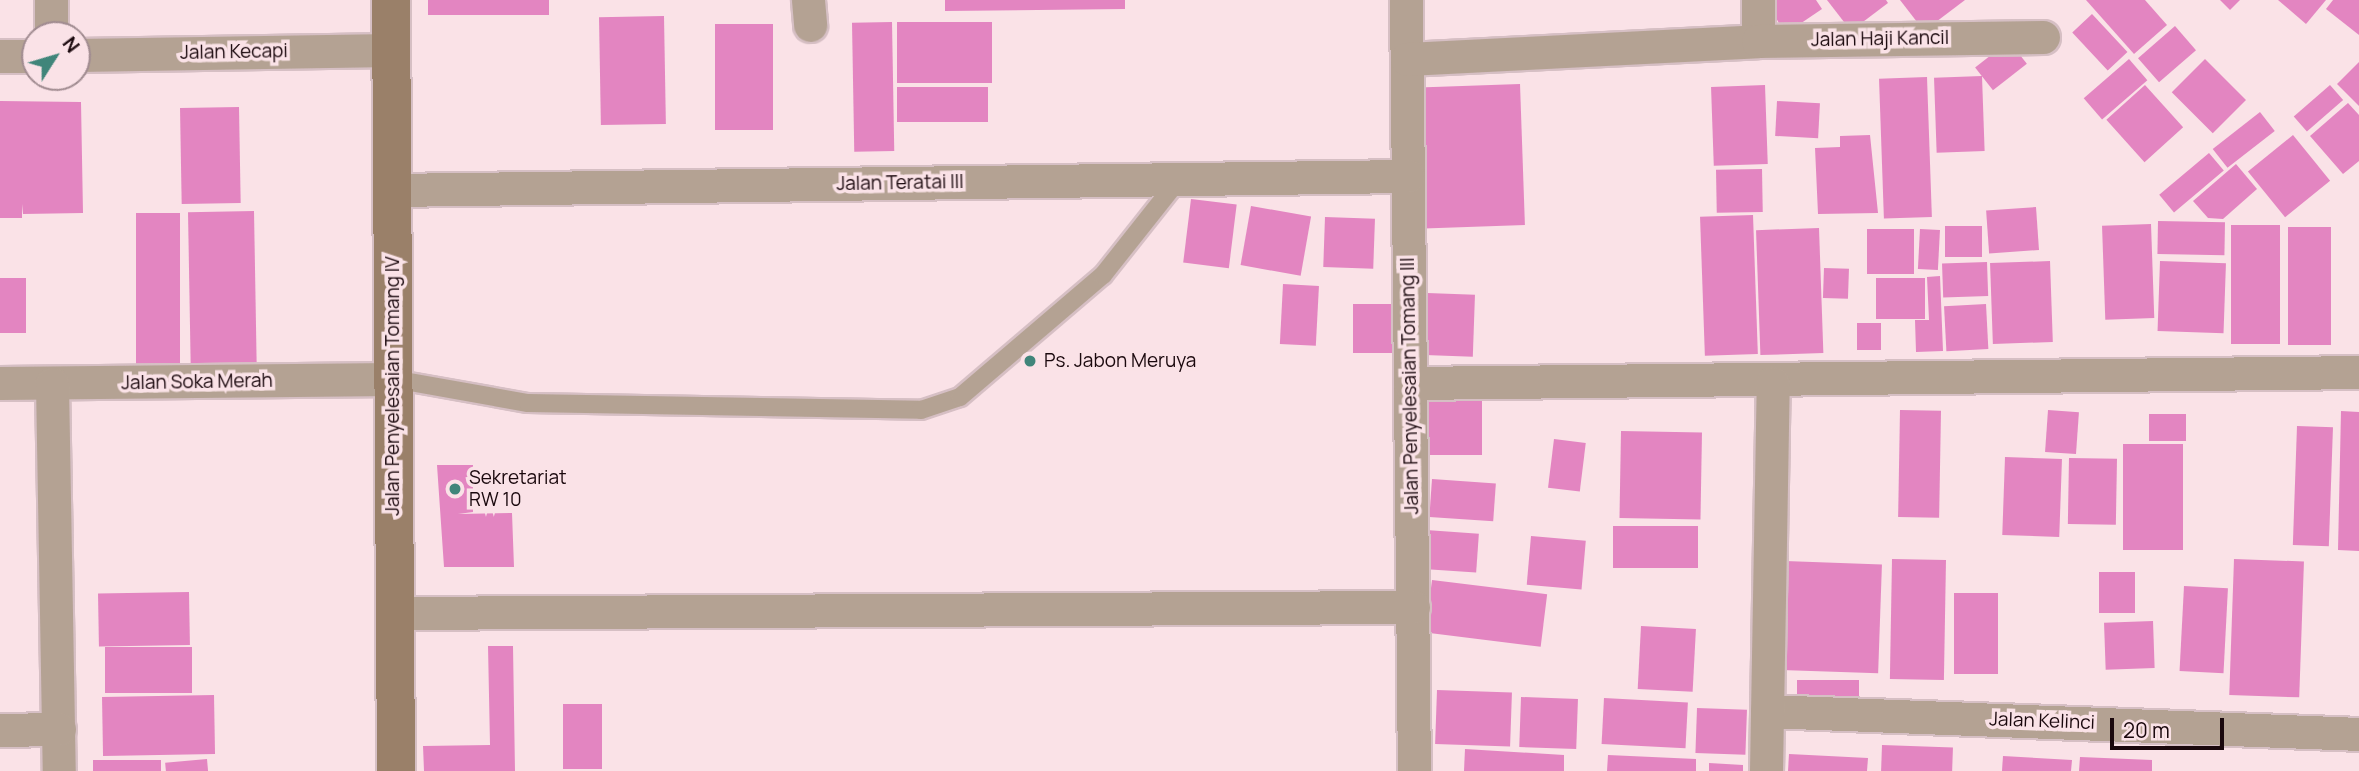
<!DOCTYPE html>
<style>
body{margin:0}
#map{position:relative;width:2359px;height:771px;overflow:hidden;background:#fae2e7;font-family:Manrope,sans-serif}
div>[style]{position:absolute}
.building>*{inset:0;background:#e385c1;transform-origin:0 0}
.roads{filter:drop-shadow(2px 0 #d6bfc4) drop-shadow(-2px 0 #d6bfc4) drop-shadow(0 2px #d6bfc4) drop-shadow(0 -2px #d6bfc4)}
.lane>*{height:18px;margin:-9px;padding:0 9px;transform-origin:9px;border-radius:9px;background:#b4a293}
.street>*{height:33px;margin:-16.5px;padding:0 16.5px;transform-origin:16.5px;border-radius:16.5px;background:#b4a293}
.secondary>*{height:38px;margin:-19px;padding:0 19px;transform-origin:19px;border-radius:19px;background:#9a8069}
.dots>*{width:19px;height:19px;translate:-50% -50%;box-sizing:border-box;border:4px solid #fae2e7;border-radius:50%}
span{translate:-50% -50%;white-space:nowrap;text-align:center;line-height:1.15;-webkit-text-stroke:7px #fae2e7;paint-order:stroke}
.street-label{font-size:19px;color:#1a080d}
.poi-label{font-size:19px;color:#1a080d}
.left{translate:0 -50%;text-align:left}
.north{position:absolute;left:21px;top:21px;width:70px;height:70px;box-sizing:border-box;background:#fae2e7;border:2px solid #a08b90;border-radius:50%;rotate:53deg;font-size:19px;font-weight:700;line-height:28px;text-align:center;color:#1a080d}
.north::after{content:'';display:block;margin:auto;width:24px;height:32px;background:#40857a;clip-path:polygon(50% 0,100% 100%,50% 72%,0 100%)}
.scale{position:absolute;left:2110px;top:718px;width:114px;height:32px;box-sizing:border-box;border:4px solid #1a080d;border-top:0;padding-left:9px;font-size:21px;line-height:24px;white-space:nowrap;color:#1a080d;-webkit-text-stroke:5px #fae2e7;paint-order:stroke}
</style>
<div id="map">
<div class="building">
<i style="left:428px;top:0;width:121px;height:15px"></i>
<i style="clip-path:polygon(945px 0,1125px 0,1125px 9px,945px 11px)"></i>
<i style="clip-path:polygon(1766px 0,1816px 0,1822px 9px,1785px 34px)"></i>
<i style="clip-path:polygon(1827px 0,1886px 0,1888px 3px,1851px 31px)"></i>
<i style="clip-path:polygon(1900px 0,1965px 0,1924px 31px)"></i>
<i style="clip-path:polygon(2086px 0,2145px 0,2167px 25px,2134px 54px)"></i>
<i style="clip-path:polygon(2220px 0,2240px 0,2230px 10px)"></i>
<i style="clip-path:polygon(2278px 0,2326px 0,2306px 24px)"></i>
<i style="clip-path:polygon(2333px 0,2359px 0,2359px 35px,2326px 9px)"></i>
<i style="left:2092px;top:14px;width:52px;height:27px;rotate:47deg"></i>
<i style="left:664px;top:16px;width:108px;height:65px;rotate:89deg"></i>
<i style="left:892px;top:22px;width:129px;height:40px;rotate:89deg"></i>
<i style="left:897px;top:22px;width:95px;height:61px"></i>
<i style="left:715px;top:24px;width:58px;height:106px"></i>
<i style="left:2175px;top:26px;width:32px;height:49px;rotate:49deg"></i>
<i style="left:2009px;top:41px;width:29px;height:43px;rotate:52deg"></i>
<i style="left:2129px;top:59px;width:28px;height:60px;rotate:49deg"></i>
<i style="left:2205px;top:59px;width:58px;height:47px;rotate:45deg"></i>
<i style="clip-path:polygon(2359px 62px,2359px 106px,2337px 84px)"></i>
<i style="left:1982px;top:76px;width:75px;height:48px;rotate:88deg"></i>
<i style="left:1927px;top:77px;width:140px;height:48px;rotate:88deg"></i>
<i style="left:1520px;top:84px;width:141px;height:101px;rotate:88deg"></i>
<i style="left:1765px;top:85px;width:79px;height:54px;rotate:88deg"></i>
<i style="left:2145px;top:85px;width:57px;height:52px;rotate:48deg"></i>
<i style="left:2330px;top:85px;width:20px;height:48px;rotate:49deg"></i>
<i style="left:897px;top:87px;width:91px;height:35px"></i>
<i style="clip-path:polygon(0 101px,81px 102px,83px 213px,23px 214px,22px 204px,22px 218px,0 218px)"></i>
<i style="left:1777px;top:101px;width:43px;height:35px;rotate:3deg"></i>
<i style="clip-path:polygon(2348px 103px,2359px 115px,2359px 161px,2343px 174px,2310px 136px)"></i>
<i style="left:239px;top:107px;width:96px;height:59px;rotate:89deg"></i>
<i style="left:2260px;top:112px;width:24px;height:60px;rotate:52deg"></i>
<i style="clip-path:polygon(1870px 135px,1878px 213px,1818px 214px,1815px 148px,1840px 147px,1840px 136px)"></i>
<i style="left:2293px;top:135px;width:59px;height:58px;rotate:51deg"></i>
<i style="left:2209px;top:153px;width:23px;height:65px;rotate:50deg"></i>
<i style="clip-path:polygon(2236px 164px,2257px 189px,2223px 219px,2208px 218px,2193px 201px)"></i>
<i style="left:1762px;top:169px;width:43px;height:46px;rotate:89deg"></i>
<i style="left:1191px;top:199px;width:46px;height:64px;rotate:7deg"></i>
<i style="left:1251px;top:206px;width:61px;height:60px;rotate:10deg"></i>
<i style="left:2036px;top:207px;width:43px;height:50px;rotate:86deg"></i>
<i style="left:254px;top:211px;width:153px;height:66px;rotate:89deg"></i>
<i style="left:136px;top:213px;width:44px;height:156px"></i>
<i style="left:1753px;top:215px;width:139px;height:53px;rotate:88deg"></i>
<i style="left:1325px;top:217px;width:50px;height:50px;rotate:2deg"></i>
<i style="left:2158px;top:221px;width:67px;height:33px;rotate:1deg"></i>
<i style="left:2151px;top:224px;width:94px;height:49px;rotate:88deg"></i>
<i style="left:2231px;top:225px;width:49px;height:119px"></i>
<i style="left:1945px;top:226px;width:37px;height:31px"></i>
<i style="left:2288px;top:227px;width:43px;height:118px"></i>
<i style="left:1819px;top:228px;width:125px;height:63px;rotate:88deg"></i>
<i style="left:1867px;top:229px;width:47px;height:45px"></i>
<i style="left:1920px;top:229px;width:20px;height:40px;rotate:3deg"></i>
<i style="left:2050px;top:261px;width:81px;height:60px;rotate:88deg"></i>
<i style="left:2160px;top:261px;width:66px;height:70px;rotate:2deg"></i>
<i style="left:1987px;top:262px;width:34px;height:45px;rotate:88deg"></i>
<i style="left:1824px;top:268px;width:25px;height:30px;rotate:2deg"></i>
<i style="clip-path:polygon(1940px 276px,1943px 351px,1916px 352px,1915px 320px,1929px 320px,1927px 277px)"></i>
<i style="left:0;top:278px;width:26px;height:55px"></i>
<i style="left:1876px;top:278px;width:49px;height:41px"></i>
<i style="left:1283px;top:284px;width:36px;height:60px;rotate:3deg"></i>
<i style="left:1427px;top:293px;width:48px;height:62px;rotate:2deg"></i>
<i style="left:1353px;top:304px;width:48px;height:49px"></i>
<i style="left:1986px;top:304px;width:45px;height:42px;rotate:87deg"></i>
<i style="left:1857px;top:323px;width:24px;height:27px"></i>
<i style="left:1422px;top:398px;width:60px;height:57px"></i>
<i style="left:1900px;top:410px;width:41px;height:107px;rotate:1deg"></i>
<i style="left:2048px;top:410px;width:31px;height:42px;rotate:4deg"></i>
<i style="clip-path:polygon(2341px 411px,2359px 412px,2359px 551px,2338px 550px)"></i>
<i style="left:2149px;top:414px;width:37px;height:27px"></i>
<i style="left:2297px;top:426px;width:36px;height:119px;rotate:2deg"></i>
<i style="left:1621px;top:431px;width:81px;height:87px;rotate:1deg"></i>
<i style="left:1554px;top:439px;width:32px;height:49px;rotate:7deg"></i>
<i style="left:2183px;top:444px;width:106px;height:60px;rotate:90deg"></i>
<i style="left:2005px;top:457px;width:57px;height:78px;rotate:2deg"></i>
<i style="left:2069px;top:458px;width:48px;height:66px;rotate:1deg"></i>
<i style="clip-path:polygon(437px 465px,473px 465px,473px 512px,458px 514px,512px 513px,514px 567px,444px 567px)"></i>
<i style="left:1432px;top:479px;width:64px;height:38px;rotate:4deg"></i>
<i style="left:1613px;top:526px;width:85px;height:42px"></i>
<i style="left:1426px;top:530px;width:53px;height:39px;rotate:4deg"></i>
<i style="left:1531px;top:536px;width:55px;height:49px;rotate:5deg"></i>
<i style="left:1892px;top:559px;width:54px;height:120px;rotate:1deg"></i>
<i style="left:2234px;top:559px;width:70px;height:136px;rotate:2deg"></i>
<i style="left:1785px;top:561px;width:97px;height:109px;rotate:2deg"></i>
<i style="left:2099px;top:572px;width:36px;height:41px"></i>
<i style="left:1432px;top:580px;width:116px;height:53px;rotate:7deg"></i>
<i style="left:2184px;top:586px;width:44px;height:85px;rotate:3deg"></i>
<i style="left:189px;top:592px;width:53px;height:91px;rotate:89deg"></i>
<i style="left:1954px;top:593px;width:44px;height:81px"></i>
<i style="left:2153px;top:621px;width:47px;height:49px;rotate:88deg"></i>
<i style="left:1641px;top:626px;width:55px;height:63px;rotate:3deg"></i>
<i style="clip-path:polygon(488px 646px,513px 646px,515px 771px,424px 771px,423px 746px,490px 745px)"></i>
<i style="left:192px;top:647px;width:46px;height:87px;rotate:90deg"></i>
<i style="left:1859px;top:680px;width:23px;height:62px;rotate:90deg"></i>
<i style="left:1437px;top:690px;width:75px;height:54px;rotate:2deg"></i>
<i style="left:214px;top:695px;width:59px;height:112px;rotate:89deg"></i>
<i style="left:1521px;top:697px;width:57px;height:50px;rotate:2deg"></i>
<i style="left:1604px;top:698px;width:84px;height:46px;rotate:3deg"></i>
<i style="left:563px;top:704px;width:39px;height:65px"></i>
<i style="left:1697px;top:708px;width:50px;height:45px;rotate:2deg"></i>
<i style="left:1882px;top:745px;width:71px;height:26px;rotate:2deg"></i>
<i style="clip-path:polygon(1465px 749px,1564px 755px,1564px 771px,1464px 771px)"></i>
<i style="clip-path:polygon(1789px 754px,1868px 758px,1867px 771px,1788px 771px)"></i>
<i style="clip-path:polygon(1608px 755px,1696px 759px,1696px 771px,1607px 771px)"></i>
<i style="clip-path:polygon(2003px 756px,2072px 760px,2071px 771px,2002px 771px)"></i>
<i style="clip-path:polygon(2080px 757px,2152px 760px,2152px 771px,2079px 771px)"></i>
<i style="left:207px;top:759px;width:12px;height:42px;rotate:85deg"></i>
<i style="left:161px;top:760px;width:11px;height:68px;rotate:90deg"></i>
<i style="clip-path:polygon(1709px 763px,1743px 765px,1743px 771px,1709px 771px)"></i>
</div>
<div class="roads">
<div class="lane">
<i style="left:393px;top:379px;width:137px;rotate:10.1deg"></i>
<i style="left:528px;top:403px;width:393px;rotate:1deg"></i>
<i style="left:921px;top:410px;width:41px;rotate:-18.4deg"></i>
<i style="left:960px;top:397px;width:188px;rotate:-40.5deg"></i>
<i style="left:1103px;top:275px;width:122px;rotate:-51.6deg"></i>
</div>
<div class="street">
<i style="left:51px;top:0;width:35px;rotate:90deg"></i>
<i style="left:808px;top:0;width:25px;rotate:85deg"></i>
<i style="left:1406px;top:0;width:771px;rotate:89.41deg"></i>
<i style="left:1758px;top:0;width:41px;rotate:90deg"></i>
<i style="left:77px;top:55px;width:314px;rotate:-0.9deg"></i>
<i style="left:0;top:56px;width:35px"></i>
<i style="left:1407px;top:59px;width:351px;rotate:-2.9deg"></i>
<i style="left:1758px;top:41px;width:285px;rotate:-0.8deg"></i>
<i style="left:391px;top:190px;width:1017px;rotate:-0.79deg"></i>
<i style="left:0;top:383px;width:393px;rotate:-0.6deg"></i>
<i style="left:1410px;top:383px;width:949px;rotate:-0.66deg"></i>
<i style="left:52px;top:384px;width:387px;rotate:89deg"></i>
<i style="left:394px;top:613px;width:1019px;rotate:-0.34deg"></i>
<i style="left:1767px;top:711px;width:592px;rotate:2.22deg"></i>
<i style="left:0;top:730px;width:59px;rotate:-1deg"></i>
<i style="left:1766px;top:771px;width:388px;rotate:-89deg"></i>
</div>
<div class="secondary">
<i style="left:391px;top:0;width:771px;rotate:89.63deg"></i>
</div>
</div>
<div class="dots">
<i style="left:1030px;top:361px;background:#40857a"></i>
<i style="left:455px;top:489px;background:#40857a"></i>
</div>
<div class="street-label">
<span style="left:1880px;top:39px;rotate:-1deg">Jalan Haji Kancil</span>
<span style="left:234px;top:52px;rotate:-1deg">Jalan Kecapi</span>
<span style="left:900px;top:183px;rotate:-1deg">Jalan Teratai III</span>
<span style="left:197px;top:382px;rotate:-1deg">Jalan Soka Merah</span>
<span style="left:393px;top:386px;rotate:-90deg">Jalan Penyelesaian Tomang IV</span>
<span style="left:1410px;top:386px;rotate:-91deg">Jalan Penyelesaian Tomang III</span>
<span style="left:2042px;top:721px;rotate:2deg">Jalan Kelinci</span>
</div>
<div class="poi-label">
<span class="left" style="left:1044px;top:361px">Ps. Jabon Meruya</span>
<span class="left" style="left:469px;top:489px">Sekretariat<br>RW 10</span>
</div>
<div class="north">N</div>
<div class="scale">20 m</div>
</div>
